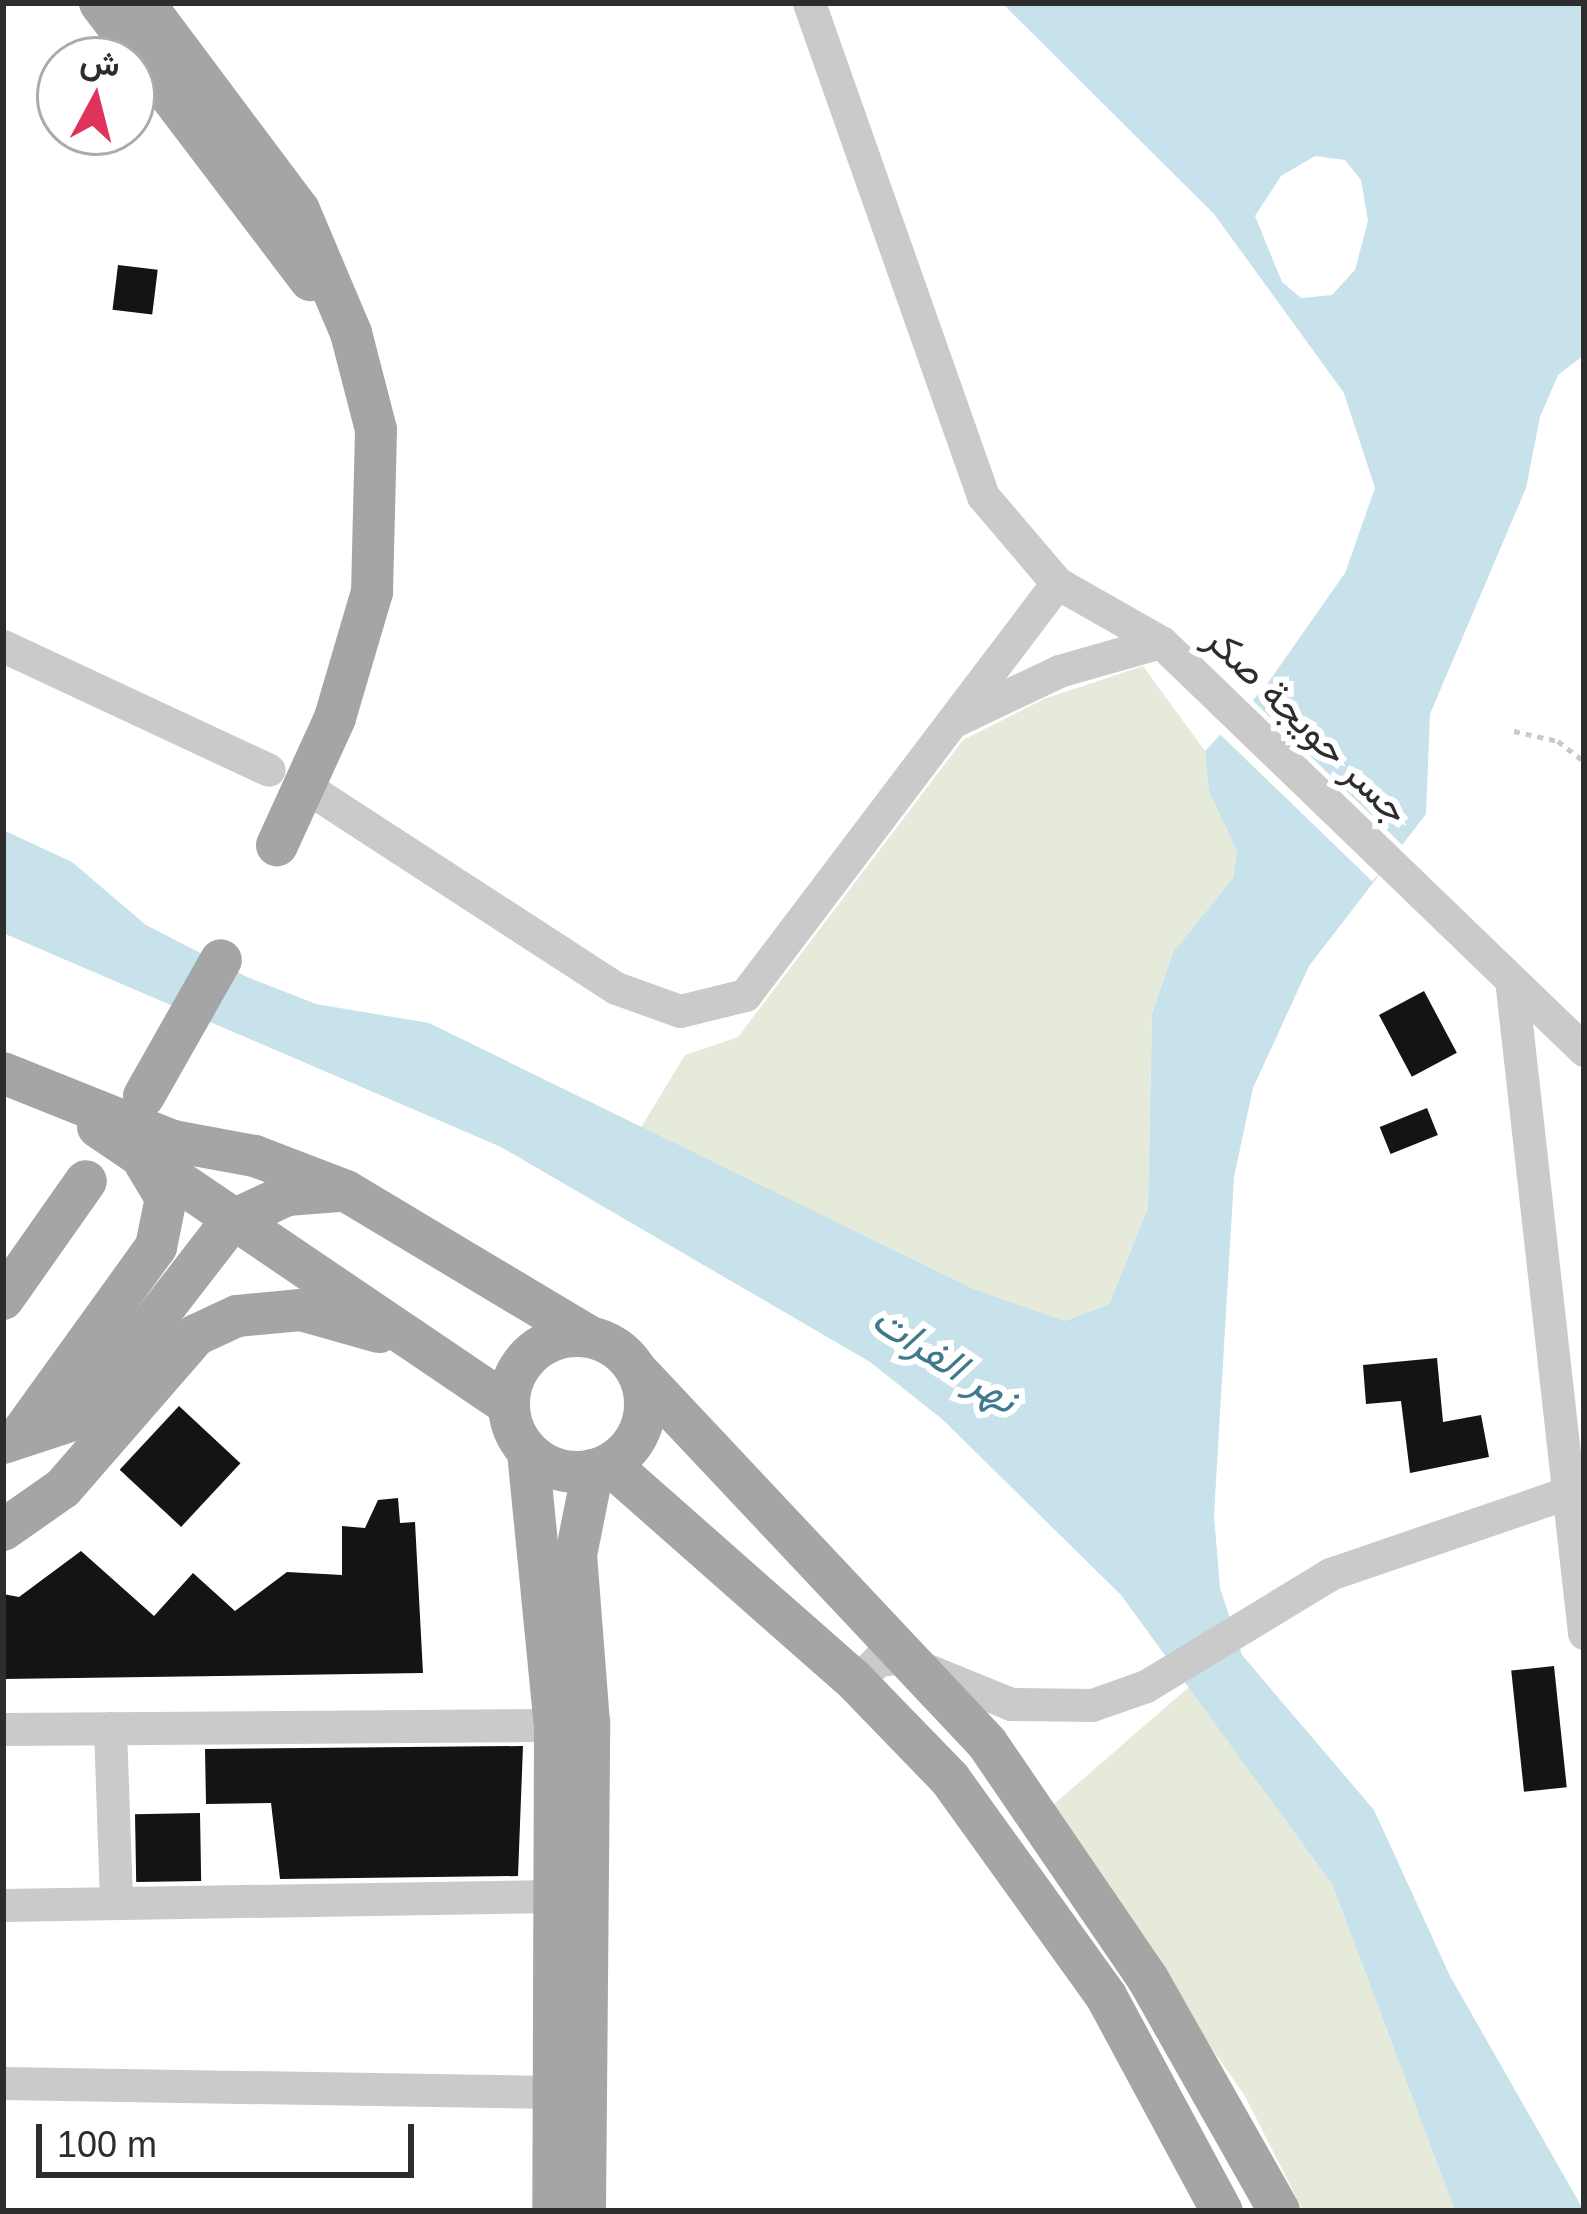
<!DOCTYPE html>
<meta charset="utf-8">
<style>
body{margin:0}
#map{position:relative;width:1587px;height:2214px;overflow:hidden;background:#fff;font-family:Arial,Vazirmatn,sans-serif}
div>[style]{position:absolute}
.green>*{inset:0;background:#e5eada}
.water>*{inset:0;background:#c7e2ea}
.pier>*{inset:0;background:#fff;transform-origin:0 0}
.building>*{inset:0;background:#141414;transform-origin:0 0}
.path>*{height:4.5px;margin-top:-2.25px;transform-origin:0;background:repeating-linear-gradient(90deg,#cacaca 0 6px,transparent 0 12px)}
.minor>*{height:33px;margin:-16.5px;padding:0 16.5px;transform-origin:16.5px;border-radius:16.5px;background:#cacaca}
.major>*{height:42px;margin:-21px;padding:0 21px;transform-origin:21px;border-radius:21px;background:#a5a5a5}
.major>.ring{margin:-21px;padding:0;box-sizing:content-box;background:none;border:42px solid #a5a5a5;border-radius:50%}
span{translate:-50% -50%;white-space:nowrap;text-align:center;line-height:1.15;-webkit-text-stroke:12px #fff;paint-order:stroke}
.street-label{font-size:39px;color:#2d2d2d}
.water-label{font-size:42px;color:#3e7a8c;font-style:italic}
.frame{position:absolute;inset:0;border:6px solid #2d2d2d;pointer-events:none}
.north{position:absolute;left:36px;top:36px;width:120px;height:120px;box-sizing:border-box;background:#fff;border:3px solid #ababab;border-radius:50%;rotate:7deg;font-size:33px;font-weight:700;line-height:48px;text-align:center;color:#2d2d2d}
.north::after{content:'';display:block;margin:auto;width:42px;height:54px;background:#e0335b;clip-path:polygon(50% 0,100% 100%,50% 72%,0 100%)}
.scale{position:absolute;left:36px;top:2124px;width:378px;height:54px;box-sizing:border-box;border:6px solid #2d2d2d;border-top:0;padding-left:15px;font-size:36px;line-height:42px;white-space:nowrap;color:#2d2d2d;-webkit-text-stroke:9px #fff;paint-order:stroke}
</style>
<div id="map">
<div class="green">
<i style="clip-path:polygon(1143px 666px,1205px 751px,1209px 792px,1237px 851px,1233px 878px,1173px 952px,1152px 1014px,1148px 1208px,1109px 1304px,1065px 1321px,973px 1290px,640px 1129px,685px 1055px,738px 1037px,963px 740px,1044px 699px)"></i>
<i style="clip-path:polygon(1189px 1687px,1332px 1884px,1455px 2211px,1303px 2211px,1245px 2096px,1046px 1811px)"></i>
</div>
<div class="water">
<i style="clip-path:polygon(evenodd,1002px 3px,1584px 3px,1584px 355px,1558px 375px,1540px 417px,1526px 488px,1430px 714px,1426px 814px,1309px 966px,1253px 1088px,1234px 1177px,1214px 1515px,1220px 1588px,1242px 1655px,1374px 1810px,1450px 1976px,1584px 2211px,1455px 2211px,1332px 1884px,1121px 1595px,942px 1419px,870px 1362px,501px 1147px,3px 933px,3px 830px,72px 862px,146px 925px,247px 977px,316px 1004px,429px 1023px,973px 1289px,1065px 1321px,1109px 1304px,1148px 1208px,1152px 1014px,1173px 952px,1233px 878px,1237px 851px,1209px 792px,1205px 751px,1265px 687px,1345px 573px,1375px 488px,1344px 393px,1214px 214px,1002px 3px,1315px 156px,1345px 160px,1361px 180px,1368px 221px,1355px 270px,1332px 295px,1301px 298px,1282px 282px,1255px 216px,1281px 176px,1315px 156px)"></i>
</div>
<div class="pier">
<i style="left:1248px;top:696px;width:218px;height:47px;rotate:44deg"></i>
</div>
<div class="building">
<i style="left:118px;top:265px;width:40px;height:45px;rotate:7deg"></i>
<i style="left:1424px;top:991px;width:70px;height:51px;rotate:62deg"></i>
<i style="left:1427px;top:1108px;width:29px;height:51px;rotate:68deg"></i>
<i style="clip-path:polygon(1437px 1358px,1443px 1422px,1481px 1415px,1489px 1457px,1410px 1473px,1401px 1401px,1366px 1404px,1363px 1365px)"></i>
<i style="left:179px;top:1406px;width:84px;height:87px;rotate:43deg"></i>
<i style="clip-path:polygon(398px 1498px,400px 1523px,415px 1522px,423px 1673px,3px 1679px,3px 1594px,19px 1597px,81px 1551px,154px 1616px,193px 1573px,235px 1611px,287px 1572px,342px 1575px,342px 1526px,365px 1528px,378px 1500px)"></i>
<i style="left:1554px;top:1666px;width:122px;height:43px;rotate:84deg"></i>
<i style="clip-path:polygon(523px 1746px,518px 1876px,280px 1879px,271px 1803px,206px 1804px,205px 1749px)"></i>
<i style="left:200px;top:1813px;width:68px;height:65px;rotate:89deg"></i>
</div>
<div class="path">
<i style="left:1514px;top:731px;width:45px;rotate:12.8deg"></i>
<i style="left:1558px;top:741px;width:33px;rotate:38deg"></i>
</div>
<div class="minor">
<i style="left:1057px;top:583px;width:120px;rotate:29.6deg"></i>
<i style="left:1161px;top:642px;width:588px;rotate:43.97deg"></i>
<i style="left:3px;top:646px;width:293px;rotate:25deg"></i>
<i style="left:956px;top:720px;width:114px;rotate:-25.4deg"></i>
<i style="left:1059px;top:671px;width:106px;rotate:-15.9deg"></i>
<i style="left:320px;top:796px;width:353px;rotate:33deg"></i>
<i style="left:616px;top:988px;width:68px;rotate:19.8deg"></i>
<i style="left:680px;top:1011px;width:67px;rotate:-13.8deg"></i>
<i style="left:745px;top:995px;width:517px;rotate:-52.86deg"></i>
<i style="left:1057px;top:583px;width:114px;rotate:-130.4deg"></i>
<i style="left:983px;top:496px;width:523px;rotate:-109.44deg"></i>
<i style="left:1512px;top:988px;width:649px;rotate:83.63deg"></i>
<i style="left:856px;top:1682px;width:31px;rotate:-45deg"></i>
<i style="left:878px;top:1660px;width:20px;rotate:-6deg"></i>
<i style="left:898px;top:1658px;width:122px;rotate:22.2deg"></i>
<i style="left:1011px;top:1704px;width:81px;rotate:0.7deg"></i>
<i style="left:1092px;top:1705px;width:57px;rotate:-19.4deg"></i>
<i style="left:1146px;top:1686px;width:215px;rotate:-31.3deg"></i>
<i style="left:1330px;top:1574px;width:268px;rotate:-18.9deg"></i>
<i style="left:110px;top:1728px;width:175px;rotate:88deg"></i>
<i style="left:3px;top:1729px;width:552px;rotate:-0.42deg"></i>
<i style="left:3px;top:1905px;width:551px;rotate:-0.94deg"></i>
<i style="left:3px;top:2083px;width:550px;rotate:0.94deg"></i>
</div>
<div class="major">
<i style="left:100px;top:3px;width:348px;rotate:52.8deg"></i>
<i style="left:144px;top:3px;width:259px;rotate:53.2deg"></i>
<i style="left:299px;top:210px;width:134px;rotate:67.1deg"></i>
<i style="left:351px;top:333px;width:100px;rotate:75.5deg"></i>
<i style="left:376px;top:430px;width:162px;rotate:91.4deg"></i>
<i style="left:372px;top:592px;width:131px;rotate:106.4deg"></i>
<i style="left:335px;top:718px;width:140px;rotate:114.5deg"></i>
<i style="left:3px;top:1073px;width:183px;rotate:21.8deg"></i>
<i style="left:173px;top:1141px;width:83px;rotate:10.4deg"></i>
<i style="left:255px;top:1156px;width:97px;rotate:21deg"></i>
<i style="left:346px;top:1191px;width:284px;rotate:30.9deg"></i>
<i style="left:144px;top:1096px;width:156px;rotate:-60.5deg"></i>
<i style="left:98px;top:1127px;width:495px;rotate:34.1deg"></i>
<i style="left:3px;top:1299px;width:144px;rotate:-54.9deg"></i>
<i class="ring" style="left:509px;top:1336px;width:94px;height:94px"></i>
<i style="left:637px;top:1371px;width:511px;rotate:46.75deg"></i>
<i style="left:987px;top:1743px;width:286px;rotate:55.7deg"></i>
<i style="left:1148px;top:1979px;width:266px;rotate:60.5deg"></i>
<i style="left:21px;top:1434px;width:231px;rotate:-54.2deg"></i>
<i style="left:156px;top:1247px;width:50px;rotate:-78.5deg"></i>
<i style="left:166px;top:1198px;width:41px;rotate:-121deg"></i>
<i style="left:3px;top:1443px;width:80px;rotate:-18.2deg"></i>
<i style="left:79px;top:1418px;width:249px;rotate:-52.3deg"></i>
<i style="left:231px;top:1221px;width:62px;rotate:-24.9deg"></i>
<i style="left:287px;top:1195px;width:52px;rotate:-4.4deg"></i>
<i style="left:528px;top:1452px;width:274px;rotate:84.4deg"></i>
<i style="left:555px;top:1725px;width:486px;rotate:90.2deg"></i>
<i style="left:609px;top:1464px;width:329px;rotate:41.4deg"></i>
<i style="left:856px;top:1682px;width:135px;rotate:45.9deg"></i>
<i style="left:950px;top:1779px;width:267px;rotate:54.3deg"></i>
<i style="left:1106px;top:1996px;width:244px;rotate:61.7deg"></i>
<i style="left:3px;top:1530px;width:73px;rotate:-35deg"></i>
<i style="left:63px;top:1488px;width:203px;rotate:-49deg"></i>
<i style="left:196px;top:1335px;width:45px;rotate:-24.9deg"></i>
<i style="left:237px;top:1316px;width:64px;rotate:-5.4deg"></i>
<i style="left:301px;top:1310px;width:81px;rotate:15.8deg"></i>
<i style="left:585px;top:2211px;width:488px;rotate:-89.5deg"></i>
<i style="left:589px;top:1723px;width:169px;rotate:-94.4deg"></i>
<i style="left:576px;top:1555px;width:87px;rotate:-78.7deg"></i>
</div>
<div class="street-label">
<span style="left:1307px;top:725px;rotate:44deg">جسر حويجة صكر</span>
</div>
<div class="water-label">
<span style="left:945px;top:1359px;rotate:33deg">نهر الفرات</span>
</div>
<div class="frame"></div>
<div class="north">ش</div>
<div class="scale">100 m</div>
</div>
